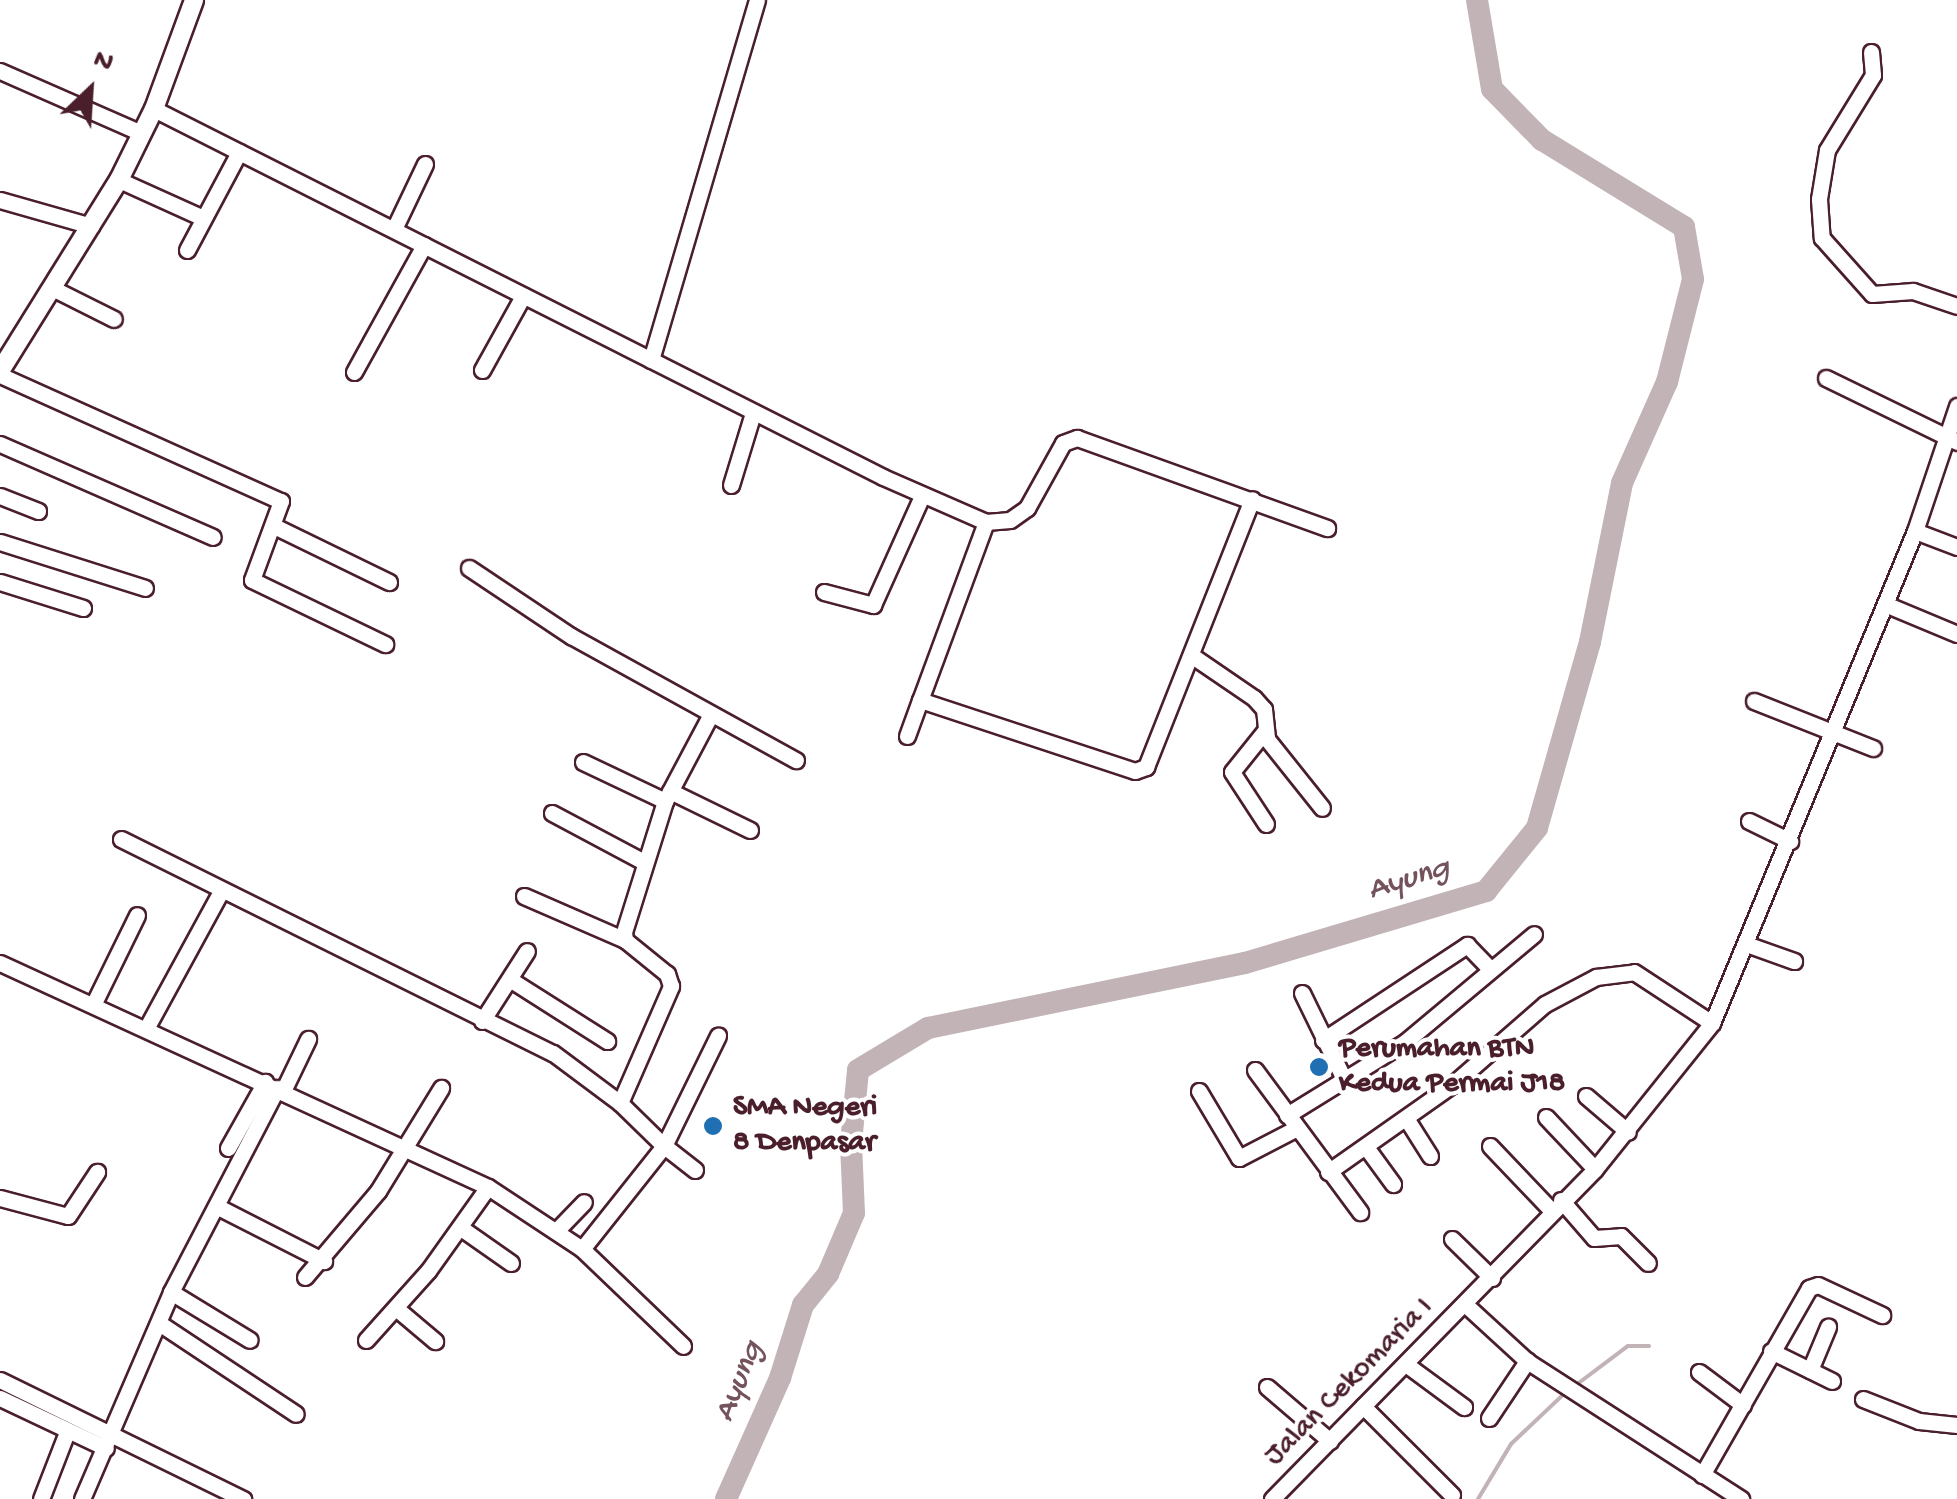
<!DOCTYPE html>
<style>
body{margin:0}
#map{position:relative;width:1957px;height:1499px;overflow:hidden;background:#fff;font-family:"Gochi Hand",sans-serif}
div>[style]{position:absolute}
.stream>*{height:4px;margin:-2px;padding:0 2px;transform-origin:2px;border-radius:2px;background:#c1b3b6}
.river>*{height:22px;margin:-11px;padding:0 11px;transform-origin:11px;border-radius:11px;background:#c1b3b6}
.roads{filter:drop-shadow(2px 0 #4a1f2b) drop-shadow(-2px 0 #4a1f2b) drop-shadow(0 2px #4a1f2b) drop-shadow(0 -2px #4a1f2b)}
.minor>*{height:15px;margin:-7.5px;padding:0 7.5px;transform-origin:7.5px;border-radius:7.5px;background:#fff}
.major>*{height:18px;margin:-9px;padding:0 9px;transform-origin:9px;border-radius:9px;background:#fff}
.dots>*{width:28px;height:28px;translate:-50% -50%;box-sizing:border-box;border:5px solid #fff;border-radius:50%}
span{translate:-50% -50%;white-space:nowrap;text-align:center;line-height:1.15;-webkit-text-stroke:8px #fff;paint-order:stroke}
.poi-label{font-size:30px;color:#4a1f2b;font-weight:700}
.left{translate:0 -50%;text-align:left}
.street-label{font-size:30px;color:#4a1f2b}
.water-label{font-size:32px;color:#74535c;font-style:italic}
.north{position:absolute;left:40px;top:40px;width:100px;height:100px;-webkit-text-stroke:8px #fff;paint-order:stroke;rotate:25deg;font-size:28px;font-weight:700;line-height:40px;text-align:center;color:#4a1f2b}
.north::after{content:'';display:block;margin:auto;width:35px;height:45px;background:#4a1f2b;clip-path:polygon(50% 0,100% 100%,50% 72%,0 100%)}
</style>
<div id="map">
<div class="stream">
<i style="left:1576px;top:1385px;width:65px;rotate:-36.9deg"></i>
<i style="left:1628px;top:1346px;width:21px"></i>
<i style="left:1478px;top:1499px;width:64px;rotate:-59deg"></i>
<i style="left:1511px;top:1444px;width:74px;rotate:-43.4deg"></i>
</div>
<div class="river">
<i style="left:726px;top:1499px;width:133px;rotate:-65.9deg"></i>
<i style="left:780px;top:1378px;width:77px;rotate:-72.5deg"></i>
<i style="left:803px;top:1305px;width:40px;rotate:-51deg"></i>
<i style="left:828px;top:1274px;width:66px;rotate:-66.9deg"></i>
<i style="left:854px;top:1213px;width:70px;rotate:-92.5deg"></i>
<i style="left:851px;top:1143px;width:73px;rotate:-84.5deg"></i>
<i style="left:858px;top:1070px;width:82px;rotate:-31deg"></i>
<i style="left:928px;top:1028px;width:324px;rotate:-11.6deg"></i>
<i style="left:1245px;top:963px;width:252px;rotate:-16.6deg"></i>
<i style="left:1486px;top:891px;width:81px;rotate:-51deg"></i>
<i style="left:1537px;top:828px;width:193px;rotate:-74.1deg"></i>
<i style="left:1590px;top:642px;width:162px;rotate:-78.6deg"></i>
<i style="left:1622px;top:483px;width:111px;rotate:-66deg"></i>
<i style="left:1667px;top:382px;width:106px;rotate:-75.8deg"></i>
<i style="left:1693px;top:279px;width:53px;rotate:-99.8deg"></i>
<i style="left:1684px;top:227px;width:167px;rotate:-148.5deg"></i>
<i style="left:1542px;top:140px;width:71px;rotate:-134.4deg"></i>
<i style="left:1492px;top:89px;width:90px;rotate:-99.6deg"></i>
</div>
<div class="roads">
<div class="minor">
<i style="left:1871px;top:52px;width:23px;rotate:85deg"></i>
<i style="left:1873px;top:75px;width:88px;rotate:121.5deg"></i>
<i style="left:1827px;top:150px;width:50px;rotate:99.3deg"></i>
<i style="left:1819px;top:199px;width:39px;rotate:86deg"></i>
<i style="left:1822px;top:238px;width:75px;rotate:48.2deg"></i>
<i style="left:1872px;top:294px;width:41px;rotate:-4.2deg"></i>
<i style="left:1913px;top:291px;width:46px;rotate:18.8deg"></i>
<i style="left:0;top:71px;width:154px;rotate:23.7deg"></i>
<i style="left:154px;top:109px;width:817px;rotate:26.78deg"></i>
<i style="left:883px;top:477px;width:112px;rotate:23.6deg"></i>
<i style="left:986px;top:522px;width:24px;rotate:-5deg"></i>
<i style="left:1010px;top:520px;width:21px;rotate:-35deg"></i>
<i style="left:1027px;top:508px;width:74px;rotate:-61deg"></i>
<i style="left:1063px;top:443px;width:15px;rotate:-20deg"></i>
<i style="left:1077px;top:438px;width:266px;rotate:19.8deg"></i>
<i style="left:119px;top:180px;width:92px;rotate:24.3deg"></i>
<i style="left:0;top:200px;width:95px;rotate:15.9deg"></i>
<i style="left:394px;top:229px;width:72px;rotate:-64.5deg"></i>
<i style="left:187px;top:250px;width:111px;rotate:-62deg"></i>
<i style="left:52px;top:288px;width:69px;rotate:26.6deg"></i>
<i style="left:651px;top:360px;width:375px;rotate:-73.6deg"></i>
<i style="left:482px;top:370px;width:85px;rotate:-61deg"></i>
<i style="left:354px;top:372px;width:145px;rotate:-61.1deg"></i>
<i style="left:0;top:375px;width:308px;rotate:24.2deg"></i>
<i style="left:281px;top:501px;width:84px;rotate:110.2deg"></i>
<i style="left:252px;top:580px;width:148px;rotate:25.7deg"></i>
<i style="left:1826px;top:378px;width:146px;rotate:26deg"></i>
<i style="left:0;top:444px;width:232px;rotate:23.6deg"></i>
<i style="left:731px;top:485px;width:75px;rotate:-73deg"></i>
<i style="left:0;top:496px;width:41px;rotate:21.5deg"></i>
<i style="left:986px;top:522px;width:190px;rotate:110.3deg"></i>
<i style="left:920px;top:700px;width:226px;rotate:18.3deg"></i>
<i style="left:1135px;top:771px;width:12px;rotate:-20deg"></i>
<i style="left:1146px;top:767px;width:288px;rotate:-68.4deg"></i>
<i style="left:274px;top:526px;width:128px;rotate:26deg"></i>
<i style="left:1915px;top:531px;width:45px;rotate:20.9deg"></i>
<i style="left:0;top:542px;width:152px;rotate:17.6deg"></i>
<i style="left:469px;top:568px;width:123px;rotate:33.7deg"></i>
<i style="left:571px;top:636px;width:257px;rotate:28.9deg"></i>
<i style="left:0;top:582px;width:87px;rotate:17.4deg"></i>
<i style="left:824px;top:592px;width:51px;rotate:14.9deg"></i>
<i style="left:873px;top:605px;width:120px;rotate:-65.8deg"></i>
<i style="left:1885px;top:604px;width:78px;rotate:22.6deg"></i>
<i style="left:1191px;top:655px;width:76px;rotate:34.3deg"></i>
<i style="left:1254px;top:698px;width:15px;rotate:48deg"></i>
<i style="left:1264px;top:709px;width:30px;rotate:84deg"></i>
<i style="left:1267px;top:739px;width:88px;rotate:51.4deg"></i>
<i style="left:1754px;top:701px;width:128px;rotate:21.6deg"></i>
<i style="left:1264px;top:732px;width:51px;rotate:128.7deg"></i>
<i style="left:1232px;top:772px;width:62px;rotate:56.8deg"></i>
<i style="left:907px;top:736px;width:38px;rotate:-70deg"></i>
<i style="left:583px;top:762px;width:91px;rotate:25.4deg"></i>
<i style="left:670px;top:791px;width:89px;rotate:26deg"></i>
<i style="left:552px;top:813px;width:104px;rotate:28deg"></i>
<i style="left:1749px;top:821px;width:46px;rotate:26deg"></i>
<i style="left:121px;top:839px;width:482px;rotate:26.4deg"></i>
<i style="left:553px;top:1053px;width:84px;rotate:36.7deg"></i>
<i style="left:620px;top:1103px;width:128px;rotate:-66.4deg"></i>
<i style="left:671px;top:986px;width:13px;rotate:-108deg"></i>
<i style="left:667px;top:974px;width:54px;rotate:-141deg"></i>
<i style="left:625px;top:940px;width:8px;rotate:-97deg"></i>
<i style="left:624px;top:932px;width:137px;rotate:-72.6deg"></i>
<i style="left:665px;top:801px;width:98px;rotate:-62.1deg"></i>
<i style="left:524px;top:896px;width:110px;rotate:23.5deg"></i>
<i style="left:1749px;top:945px;width:48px;rotate:19.6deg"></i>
<i style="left:0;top:963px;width:537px;rotate:24.66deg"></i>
<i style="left:488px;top:1187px;width:113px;rotate:33.4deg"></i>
<i style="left:582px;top:1249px;width:140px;rotate:43.8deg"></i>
<i style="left:511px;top:980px;width:114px;rotate:32.4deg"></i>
<i style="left:1302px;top:993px;width:96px;rotate:64deg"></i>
<i style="left:93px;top:1005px;width:100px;rotate:-63.9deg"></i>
<i style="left:482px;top:1021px;width:83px;rotate:-57.3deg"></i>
<i style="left:147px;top:1027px;width:155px;rotate:-61.4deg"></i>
<i style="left:1323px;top:1040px;width:173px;rotate:-33.4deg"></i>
<i style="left:1467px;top:945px;width:33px;rotate:46deg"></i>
<i style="left:1255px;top:1070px;width:177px;rotate:53.5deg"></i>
<i style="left:283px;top:1091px;width:58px;rotate:-64.3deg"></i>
<i style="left:1199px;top:1091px;width:78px;rotate:59.2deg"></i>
<i style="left:1239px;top:1158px;width:63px;rotate:-27.4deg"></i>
<i style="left:1586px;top:1096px;width:55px;rotate:40.6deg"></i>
<i style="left:1287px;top:1115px;width:139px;rotate:-31.7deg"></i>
<i style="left:1405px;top:1042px;width:168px;rotate:-39.9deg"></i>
<i style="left:1546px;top:1117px;width:71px;rotate:46.7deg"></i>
<i style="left:1406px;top:1118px;width:45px;rotate:57.7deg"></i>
<i style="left:1490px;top:1146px;width:90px;rotate:46.4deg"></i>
<i style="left:1366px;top:1147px;width:46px;rotate:53.9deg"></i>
<i style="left:228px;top:1148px;width:76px;rotate:-60.7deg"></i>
<i style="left:695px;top:1170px;width:39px;rotate:-142deg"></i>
<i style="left:664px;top:1146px;width:123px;rotate:-63.9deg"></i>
<i style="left:1328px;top:1172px;width:151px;rotate:-35.1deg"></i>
<i style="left:1452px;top:1085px;width:123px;rotate:-41.1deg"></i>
<i style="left:1545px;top:1004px;width:58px;rotate:-27.9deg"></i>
<i style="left:1596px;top:977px;width:38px;rotate:-7deg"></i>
<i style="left:1634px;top:972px;width:93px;rotate:33.2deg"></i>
<i style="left:0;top:1198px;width:70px;rotate:14.8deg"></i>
<i style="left:68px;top:1216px;width:53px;rotate:-56.6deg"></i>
<i style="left:1561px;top:1200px;width:50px;rotate:49deg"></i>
<i style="left:1594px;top:1238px;width:27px;rotate:-4deg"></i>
<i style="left:1621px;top:1236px;width:38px;rotate:45deg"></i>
<i style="left:220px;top:1208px;width:117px;rotate:27deg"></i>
<i style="left:461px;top:1228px;width:61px;rotate:35deg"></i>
<i style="left:556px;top:1231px;width:40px;rotate:-46deg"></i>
<i style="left:1452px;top:1239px;width:56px;rotate:44.3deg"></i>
<i style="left:582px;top:1249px;width:132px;rotate:-51.5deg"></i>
<i style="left:664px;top:1146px;width:62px;rotate:-135.7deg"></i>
<i style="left:305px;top:1277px;width:113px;rotate:-49.7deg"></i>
<i style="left:378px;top:1191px;width:121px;rotate:-58.5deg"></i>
<i style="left:171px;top:1292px;width:92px;rotate:31.3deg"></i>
<i style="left:1467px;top:1306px;width:81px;rotate:42.5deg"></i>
<i style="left:1527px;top:1361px;width:255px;rotate:32.8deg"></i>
<i style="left:397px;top:1309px;width:50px;rotate:40.1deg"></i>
<i style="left:159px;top:1323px;width:164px;rotate:33.6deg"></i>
<i style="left:366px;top:1340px;width:93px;rotate:-48.1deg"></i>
<i style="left:428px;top:1271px;width:103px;rotate:-54.5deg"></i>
<i style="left:1771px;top:1351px;width:68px;rotate:26.2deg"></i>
<i style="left:1407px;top:1365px;width:71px;rotate:36.4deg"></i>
<i style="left:1810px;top:1370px;width:47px;rotate:-67.3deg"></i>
<i style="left:1699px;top:1372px;width:55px;rotate:36.9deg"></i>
<i style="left:0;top:1380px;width:271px;rotate:26.1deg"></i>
<i style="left:1267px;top:1387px;width:83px;rotate:40.6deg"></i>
<i style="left:0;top:1398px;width:117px;rotate:25.3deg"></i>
<i style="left:1863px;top:1399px;width:60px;rotate:21.4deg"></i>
<i style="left:1919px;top:1421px;width:38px;rotate:6deg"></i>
<i style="left:1363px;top:1406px;width:126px;rotate:45deg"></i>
<i style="left:1489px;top:1418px;width:69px;rotate:-56.3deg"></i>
<i style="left:1702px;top:1475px;width:215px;rotate:-60.2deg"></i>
<i style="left:1809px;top:1288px;width:9px;rotate:-18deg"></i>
<i style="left:1818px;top:1285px;width:71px;rotate:25.1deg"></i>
<i style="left:41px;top:1499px;width:72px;rotate:-68.8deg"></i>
<i style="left:82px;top:1499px;width:225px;rotate:-66.7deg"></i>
<i style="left:171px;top:1292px;width:230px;rotate:-62.5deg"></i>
<i style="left:1272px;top:1499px;width:462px;rotate:-45.6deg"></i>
<i style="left:1595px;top:1169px;width:187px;rotate:-51.3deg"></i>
<i style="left:1712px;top:1023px;width:532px;rotate:-67.58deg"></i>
<i style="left:1915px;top:531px;width:132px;rotate:-71.4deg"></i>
</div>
<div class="major">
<i style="left:0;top:371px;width:225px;rotate:-58.1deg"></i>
<i style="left:119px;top:180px;width:79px;rotate:-63.8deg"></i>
<i style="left:154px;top:109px;width:116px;rotate:-69.8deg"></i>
</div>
</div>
<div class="dots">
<i style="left:1319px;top:1067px;background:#1f6fb2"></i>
<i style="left:713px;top:1126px;background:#1f6fb2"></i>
</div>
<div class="poi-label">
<span class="left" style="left:1339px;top:1067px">Perumahan BTN<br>Kedua Permai J18</span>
<span class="left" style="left:733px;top:1126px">SMA Negeri<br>8 Denpasar</span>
</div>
<div class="street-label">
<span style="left:1350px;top:1383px;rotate:-45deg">Jalan Cekomaria I</span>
</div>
<div class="water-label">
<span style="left:1409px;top:880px;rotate:-17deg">Ayung</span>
<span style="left:740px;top:1382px;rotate:-68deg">Ayung</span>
</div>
<div class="north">N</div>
</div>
